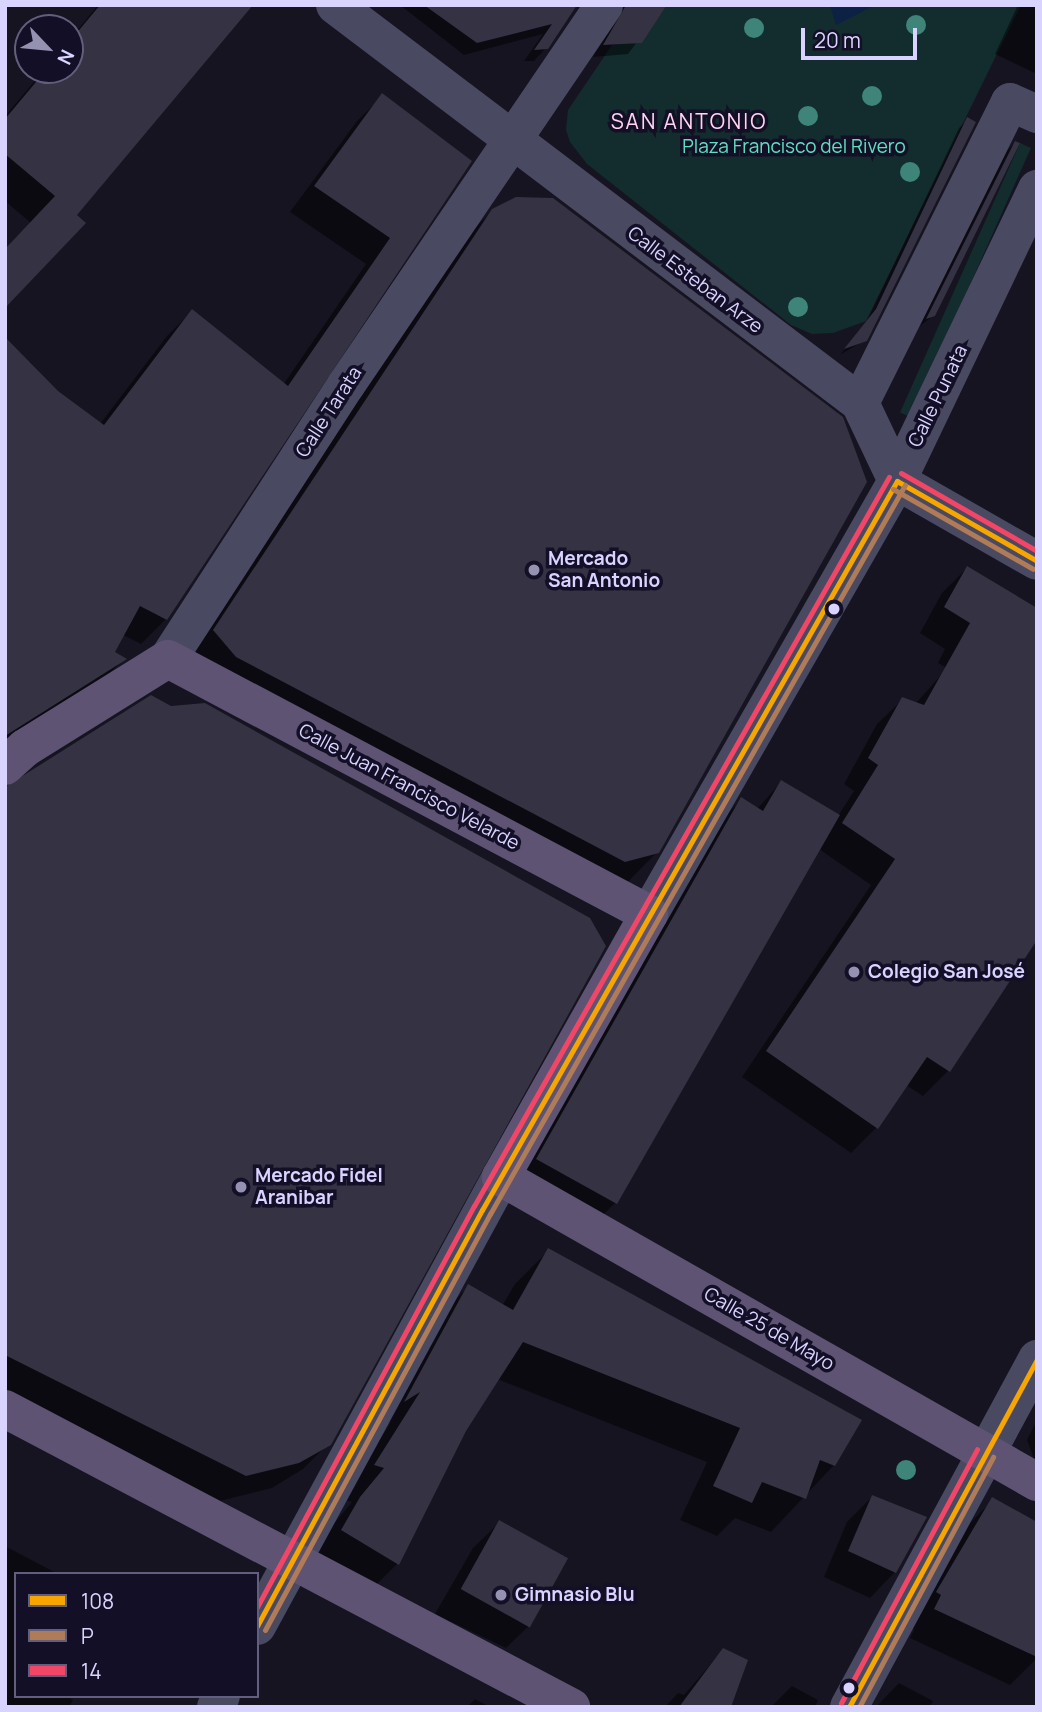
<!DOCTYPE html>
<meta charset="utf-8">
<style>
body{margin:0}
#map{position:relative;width:1042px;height:1712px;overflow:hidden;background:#161421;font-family:Manrope,sans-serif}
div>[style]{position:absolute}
.green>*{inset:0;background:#132c2d;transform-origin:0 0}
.water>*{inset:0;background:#0d2144}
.shadow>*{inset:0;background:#0007}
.building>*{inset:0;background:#343243;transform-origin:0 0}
.minor>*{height:38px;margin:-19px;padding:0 19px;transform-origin:19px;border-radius:19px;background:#4a4962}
.major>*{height:38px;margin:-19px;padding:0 19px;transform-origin:19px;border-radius:19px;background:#5e5373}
.bus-1>*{height:5px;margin:-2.5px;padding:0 2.5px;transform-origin:2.5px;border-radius:2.5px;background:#f7a600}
.bus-2>*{height:5px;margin:-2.5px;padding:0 2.5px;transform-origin:2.5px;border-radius:2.5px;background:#b07c57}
.bus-3>*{height:5px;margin:-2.5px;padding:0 2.5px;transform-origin:2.5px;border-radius:2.5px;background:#f34667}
.trees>*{width:20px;height:20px;margin:-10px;border-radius:50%;background:#3e8478}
.dots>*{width:19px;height:19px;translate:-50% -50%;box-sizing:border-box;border:4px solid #130f26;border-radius:50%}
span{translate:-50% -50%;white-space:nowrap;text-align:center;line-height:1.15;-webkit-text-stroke:7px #130f26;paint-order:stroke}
.park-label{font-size:19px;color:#5fe0c0}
.street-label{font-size:19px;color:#d9d4ff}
.poi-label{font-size:19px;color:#d9d4ff;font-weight:700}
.left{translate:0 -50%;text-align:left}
.neighbourhood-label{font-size:21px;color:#ffd6f0;letter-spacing:2px}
.frame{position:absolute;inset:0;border:7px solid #d9d4ff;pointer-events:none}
.legend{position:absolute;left:14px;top:1572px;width:245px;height:126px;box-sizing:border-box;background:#130f26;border:2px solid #625e7d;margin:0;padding:9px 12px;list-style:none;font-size:21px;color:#d9d4ff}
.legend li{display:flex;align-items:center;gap:14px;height:35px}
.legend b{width:35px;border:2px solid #625e7d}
.north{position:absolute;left:14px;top:14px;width:70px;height:70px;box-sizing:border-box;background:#130f26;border:2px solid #625e7d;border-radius:50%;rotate:116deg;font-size:19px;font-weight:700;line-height:28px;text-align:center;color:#d9d4ff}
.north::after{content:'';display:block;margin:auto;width:24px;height:32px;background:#9591b1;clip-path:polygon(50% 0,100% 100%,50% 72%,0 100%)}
.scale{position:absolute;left:801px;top:28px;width:116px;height:32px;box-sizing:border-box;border:4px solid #d9d4ff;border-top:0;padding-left:9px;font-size:21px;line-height:24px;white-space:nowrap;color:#d9d4ff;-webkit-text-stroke:5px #130f26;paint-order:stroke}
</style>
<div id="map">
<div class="green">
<i style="clip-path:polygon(667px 5px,1021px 5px,866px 321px,833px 333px,812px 334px,791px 325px,587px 164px,570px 142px,566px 130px,568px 110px,612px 45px,642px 42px)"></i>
<i style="left:1020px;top:143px;width:12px;height:295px;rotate:24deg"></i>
</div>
<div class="water">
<i style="clip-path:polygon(830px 5px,875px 5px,836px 25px)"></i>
</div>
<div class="shadow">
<i style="clip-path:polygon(98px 5px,251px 5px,75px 215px,31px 223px,5px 201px,5px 116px,44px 70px,70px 70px,70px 39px)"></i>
<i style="clip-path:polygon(400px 5px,562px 5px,546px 48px,534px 61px,524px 61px,543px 34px,464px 55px)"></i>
<i style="clip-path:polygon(609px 5px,665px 5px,628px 54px,593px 57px,614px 19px)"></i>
<i style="clip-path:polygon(1018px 5px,1037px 5px,1037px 74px,995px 54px)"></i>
<i style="clip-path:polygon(383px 96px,469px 162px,166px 619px,141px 644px,123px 635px,113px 653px,124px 659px,99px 684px,5px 742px,5px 340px,57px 392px,100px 424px,167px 336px,192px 311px,283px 385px,366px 264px,290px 212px,357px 121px)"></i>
<i style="clip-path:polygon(968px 120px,865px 340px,840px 355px,868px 319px,959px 128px)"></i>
<i style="clip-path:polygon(1015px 143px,934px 315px,920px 326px,1007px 151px)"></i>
<i style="clip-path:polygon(493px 210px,657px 852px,625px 885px,182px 663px,460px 243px)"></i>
<i style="clip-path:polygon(967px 568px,1037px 718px,938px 663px,945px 649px,920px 633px,942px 593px)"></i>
<i style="clip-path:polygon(943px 673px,948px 1071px,923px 1096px,906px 1085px,876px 1128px,851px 1153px,742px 1077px,871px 885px,819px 849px,615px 1203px,594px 1224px,517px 1180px,720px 821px,741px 800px,757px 809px,781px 782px,838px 816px,854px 791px,844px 784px,877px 724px,903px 699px,915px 704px)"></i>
<i style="clip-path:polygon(5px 788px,329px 1443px,303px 1469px,272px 1488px,220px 1501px,5px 1393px)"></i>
<i style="clip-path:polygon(549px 1250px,834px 1465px,771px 1532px,735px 1518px,717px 1536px,680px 1520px,707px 1462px,497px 1379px,465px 1431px,397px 1564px,363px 1598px,308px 1565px,326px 1533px,352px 1502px,342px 1499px,391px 1422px,373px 1433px,434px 1321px,468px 1287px,502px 1306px,515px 1284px)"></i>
<i style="clip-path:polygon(1037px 1420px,1037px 1467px,1027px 1440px)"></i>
<i style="clip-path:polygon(872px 1497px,895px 1572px,870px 1598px,824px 1577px,847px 1522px)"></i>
<i style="clip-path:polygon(993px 1500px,1037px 1524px,1037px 1658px,1010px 1685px,910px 1638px,914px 1630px,909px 1622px,965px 1528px)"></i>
<i style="clip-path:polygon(499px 1523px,532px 1623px,506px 1648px,435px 1614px,473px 1548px)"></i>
<i style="clip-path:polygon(5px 1546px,58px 1574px,16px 1574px,16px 1696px,66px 1696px,73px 1700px,69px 1707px,5px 1707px)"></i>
<i style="clip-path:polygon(723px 1650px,730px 1707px,665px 1707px,678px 1693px,684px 1695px)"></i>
<i style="clip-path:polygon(899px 1683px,933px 1701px,930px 1707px,876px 1707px)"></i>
<i style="clip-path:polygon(792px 1686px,818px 1700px,815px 1707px,771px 1707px)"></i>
<i style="clip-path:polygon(475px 1699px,490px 1707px,467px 1707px)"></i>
</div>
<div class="building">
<i style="clip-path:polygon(100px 5px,253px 5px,77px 215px,86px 223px,5px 308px,5px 249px,55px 196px,5px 154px,5px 119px,46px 70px,70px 70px,70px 41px)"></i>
<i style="clip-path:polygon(424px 5px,577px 5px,548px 49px,534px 50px,552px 24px,477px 43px)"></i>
<i style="clip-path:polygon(626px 5px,667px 5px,642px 43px,603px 45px)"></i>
<i style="clip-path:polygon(382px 93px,472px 161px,167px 620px,140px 606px,115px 652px,127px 659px,5px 736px,5px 337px,58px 391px,104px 425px,192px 309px,288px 386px,390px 238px,314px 186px)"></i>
<i style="clip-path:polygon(967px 117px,976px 122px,867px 341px,844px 349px,876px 309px)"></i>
<i style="clip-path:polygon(1015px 141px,1020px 143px,935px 316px,926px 319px)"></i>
<i style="clip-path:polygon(516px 197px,553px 198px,843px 417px,867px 482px,659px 853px,625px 862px,236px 657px,213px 630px,492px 209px)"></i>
<i style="clip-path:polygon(967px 566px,1037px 608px,1037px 940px,950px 1072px,927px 1057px,878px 1129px,766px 1051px,895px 859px,842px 823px,878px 765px,868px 758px,902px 697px,924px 705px,970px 623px,944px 607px)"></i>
<i style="clip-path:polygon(151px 695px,171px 706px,205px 703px,230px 717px,590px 918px,606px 946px,331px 1445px,299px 1463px,246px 1476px,5px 1355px,5px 787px)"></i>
<i style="clip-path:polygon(781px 780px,840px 815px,617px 1204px,536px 1159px,741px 797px,763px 811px)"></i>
<i style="clip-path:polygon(548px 1248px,862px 1420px,835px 1466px,820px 1460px,806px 1499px,762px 1482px,752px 1503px,713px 1486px,740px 1428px,523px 1342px,466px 1431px,399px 1565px,341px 1530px,360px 1497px,384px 1468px,374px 1465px,420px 1392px,404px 1402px,468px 1284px,513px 1310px)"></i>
<i style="clip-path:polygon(872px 1495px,927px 1517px,896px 1573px,848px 1551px)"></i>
<i style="clip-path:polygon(992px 1497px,1037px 1522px,1037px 1657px,934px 1609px,941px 1595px,936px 1592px)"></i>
<i style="left:499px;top:1520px;width:79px;height:79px;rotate:29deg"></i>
<i style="clip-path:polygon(723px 1648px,748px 1660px,731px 1707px,679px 1707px)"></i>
</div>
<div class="minor">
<i style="left:335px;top:5px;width:659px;rotate:37.17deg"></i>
<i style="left:860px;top:403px;width:86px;rotate:64.6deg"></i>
<i style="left:897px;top:481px;width:161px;rotate:29.7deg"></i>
<i style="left:860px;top:403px;width:336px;rotate:-63.5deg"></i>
<i style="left:1010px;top:102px;width:30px;rotate:24deg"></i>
<i style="left:168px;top:659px;width:327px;rotate:-57deg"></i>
<i style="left:346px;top:385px;width:459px;rotate:-55.8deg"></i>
<i style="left:649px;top:914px;width:499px;rotate:-60.2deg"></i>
<i style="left:897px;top:481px;width:324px;rotate:-64.4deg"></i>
<i style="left:257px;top:1626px;width:511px;rotate:-61.48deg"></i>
<i style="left:216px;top:1707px;width:12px;rotate:-66deg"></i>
<i style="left:849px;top:1707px;width:396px;rotate:-61.6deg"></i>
</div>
<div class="major">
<i style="left:5px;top:766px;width:27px;rotate:-42deg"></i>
<i style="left:25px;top:748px;width:168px;rotate:-31.9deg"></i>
<i style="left:168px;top:659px;width:544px;rotate:27.93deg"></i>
<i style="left:649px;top:914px;width:302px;rotate:119.4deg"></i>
<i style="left:501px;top:1177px;width:617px;rotate:29.64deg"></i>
<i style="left:5px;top:1409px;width:640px;rotate:27.77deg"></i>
</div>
<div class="bus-1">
<i style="left:897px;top:481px;width:161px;rotate:29.7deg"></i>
<i style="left:257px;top:1626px;width:473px;rotate:-61.6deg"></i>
<i style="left:482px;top:1210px;width:839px;rotate:-60.35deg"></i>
<i style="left:849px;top:1707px;width:396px;rotate:-61.6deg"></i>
</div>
<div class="bus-2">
<i style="left:893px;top:489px;width:161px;rotate:29.7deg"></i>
<i style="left:265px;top:1630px;width:473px;rotate:-61.6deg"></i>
<i style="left:490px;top:1214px;width:839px;rotate:-60.35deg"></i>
<i style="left:859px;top:1707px;width:284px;rotate:-61.8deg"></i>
</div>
<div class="bus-3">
<i style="left:901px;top:473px;width:157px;rotate:29.8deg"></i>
<i style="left:257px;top:1607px;width:456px;rotate:-61.6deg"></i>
<i style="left:474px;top:1206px;width:839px;rotate:-60.35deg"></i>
<i style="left:841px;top:1703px;width:288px;rotate:-61.8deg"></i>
</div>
<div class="trees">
<i style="left:916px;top:25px"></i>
<i style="left:754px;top:28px"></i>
<i style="left:872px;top:96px"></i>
<i style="left:808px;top:116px"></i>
<i style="left:910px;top:172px"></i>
<i style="left:798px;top:307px"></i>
<i style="left:906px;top:1470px"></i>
</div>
<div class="dots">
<i style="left:534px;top:570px;background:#9591b1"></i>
<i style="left:834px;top:609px;background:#d9d4ff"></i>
<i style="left:854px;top:972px;background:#9591b1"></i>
<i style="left:241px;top:1187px;background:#9591b1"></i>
<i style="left:501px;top:1595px;background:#9591b1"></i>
<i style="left:849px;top:1688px;background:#d9d4ff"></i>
</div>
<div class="park-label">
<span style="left:794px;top:147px">Plaza Francisco del Rivero</span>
</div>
<div class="street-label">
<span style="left:695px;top:280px;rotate:37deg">Calle Esteban Arze</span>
<span style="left:938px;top:396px;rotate:-64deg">Calle Punata</span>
<span style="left:329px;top:412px;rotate:-57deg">Calle Tarata</span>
<span style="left:409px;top:787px;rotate:28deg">Calle Juan Francisco Velarde</span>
<span style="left:769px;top:1329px;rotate:30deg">Calle 25 de Mayo</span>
</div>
<div class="poi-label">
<span class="left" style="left:548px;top:570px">Mercado<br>San Antonio</span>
<span class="left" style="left:868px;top:972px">Colegio San José</span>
<span class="left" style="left:255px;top:1187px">Mercado Fidel<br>Aranibar</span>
<span class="left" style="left:515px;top:1595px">Gimnasio Blu</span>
</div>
<div class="neighbourhood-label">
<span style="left:689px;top:121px">SAN ANTONIO</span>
</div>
<div class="frame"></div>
<ul class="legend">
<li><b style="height:9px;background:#f7a600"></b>108</li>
<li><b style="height:9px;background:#b07c57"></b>P</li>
<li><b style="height:9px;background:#f34667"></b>14</li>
</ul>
<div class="north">N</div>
<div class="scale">20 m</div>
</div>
